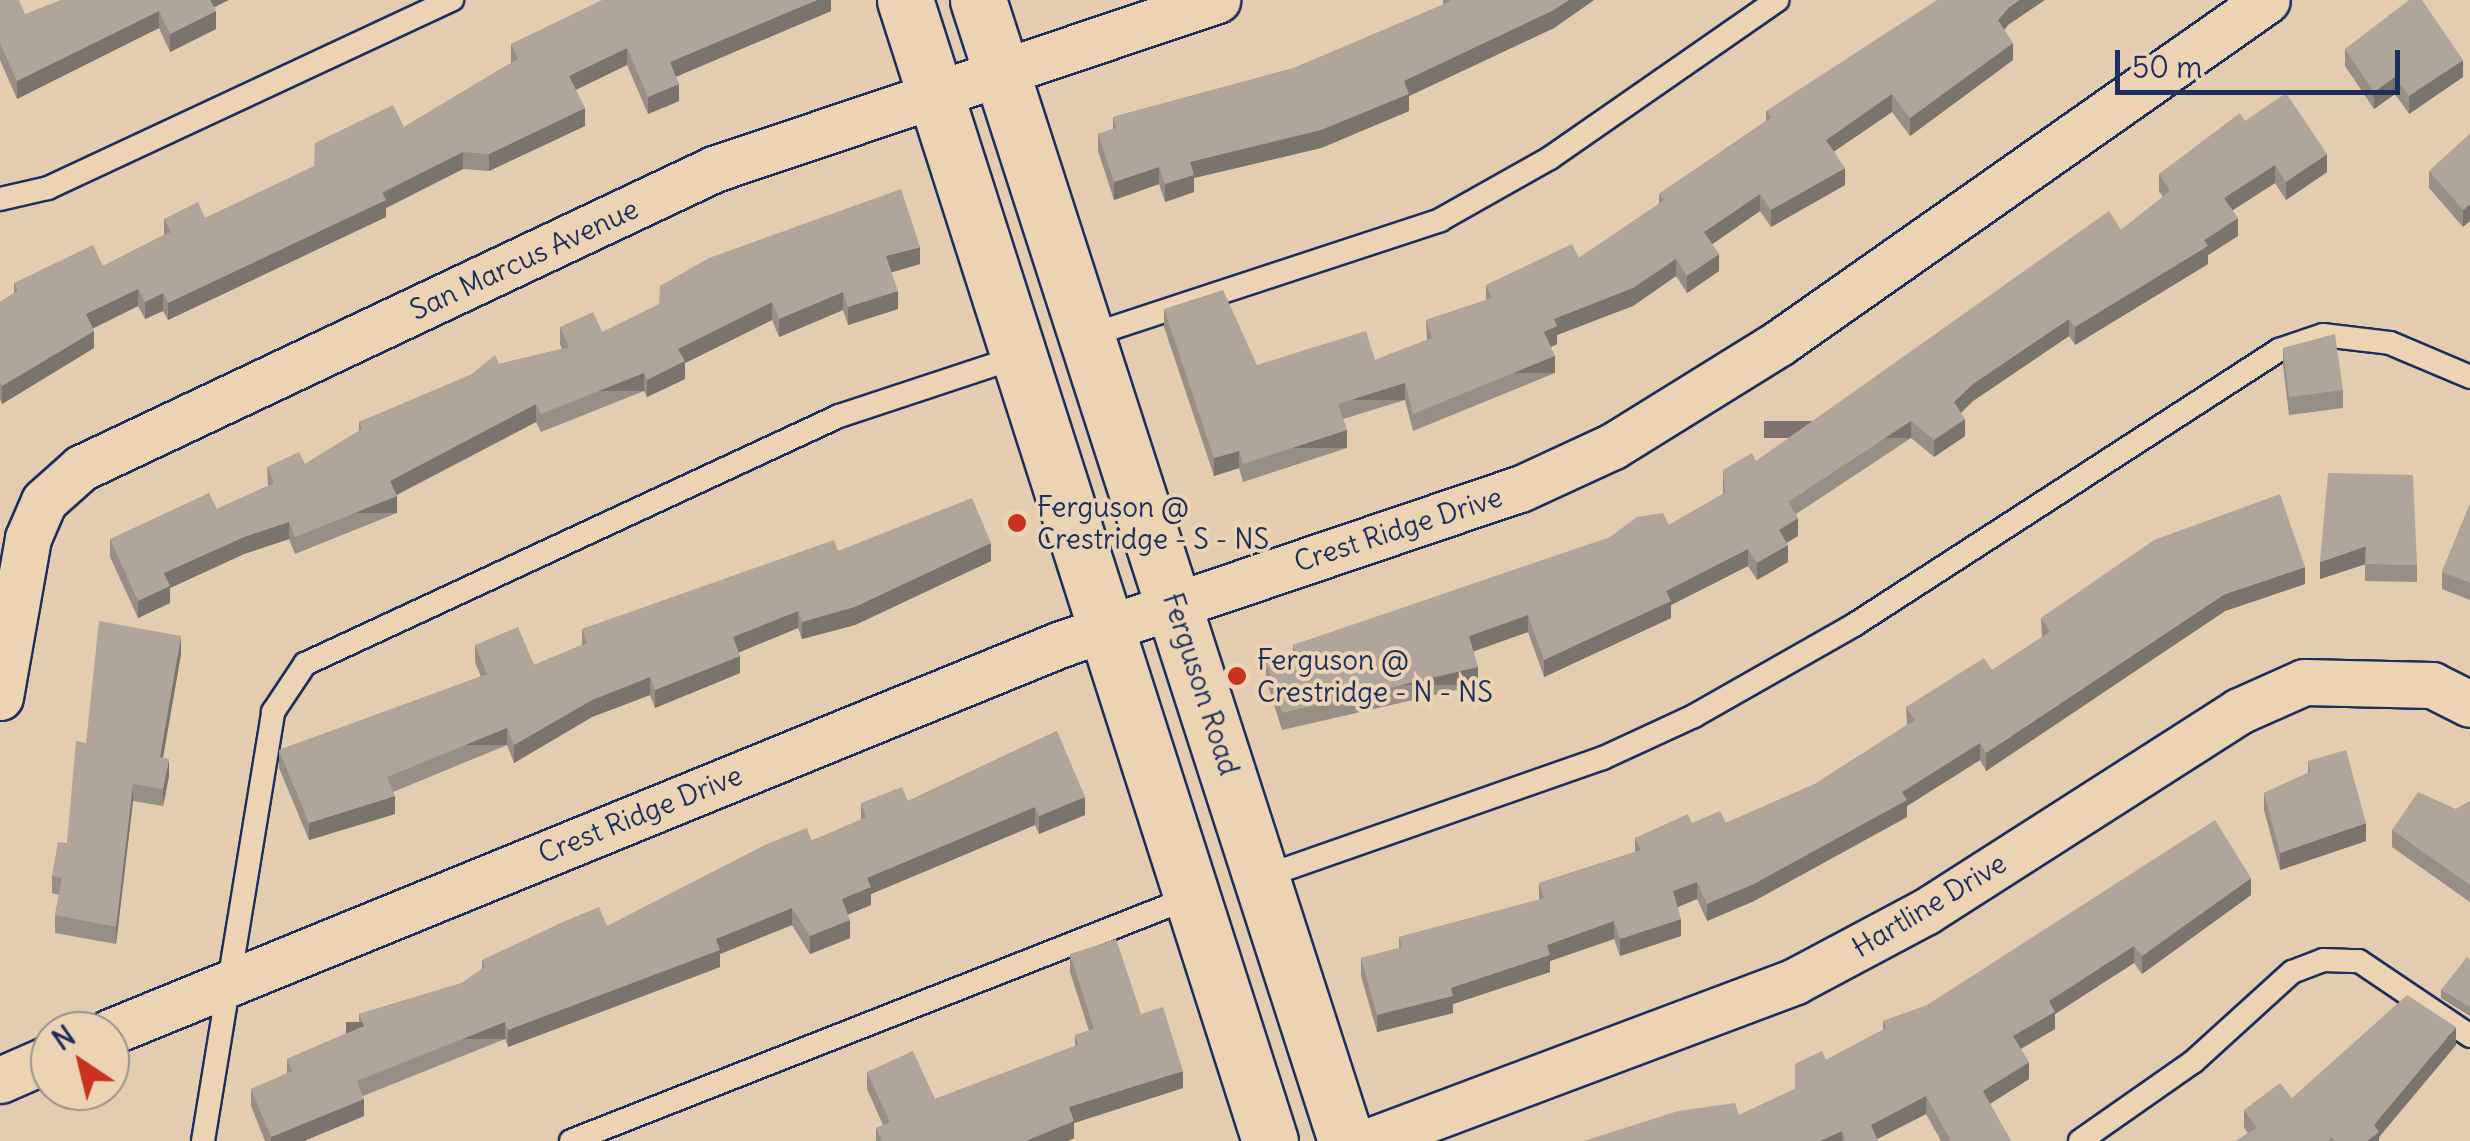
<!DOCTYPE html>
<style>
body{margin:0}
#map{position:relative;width:2470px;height:1141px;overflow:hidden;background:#e3ccb0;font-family:Delius,sans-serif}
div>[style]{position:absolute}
.roads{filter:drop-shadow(2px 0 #1b2f5e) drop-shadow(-2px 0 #1b2f5e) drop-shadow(0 2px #1b2f5e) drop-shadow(0 -2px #1b2f5e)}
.service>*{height:22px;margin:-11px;padding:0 11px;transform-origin:11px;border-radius:11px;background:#ebd3b3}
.minor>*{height:45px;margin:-22.5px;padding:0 22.5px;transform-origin:22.5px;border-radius:22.5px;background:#ebd3b3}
.secondary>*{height:55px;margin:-27.5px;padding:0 27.5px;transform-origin:27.5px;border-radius:27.5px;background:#ebd3b3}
.wall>*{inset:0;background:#978e85}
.shaded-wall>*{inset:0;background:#7b746c;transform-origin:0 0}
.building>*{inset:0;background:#b0a59b}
.dots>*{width:28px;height:28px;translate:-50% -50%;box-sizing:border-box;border:5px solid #ebd3b3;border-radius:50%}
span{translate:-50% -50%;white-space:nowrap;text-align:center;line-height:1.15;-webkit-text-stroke:8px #ebd3b3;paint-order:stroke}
.street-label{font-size:28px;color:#1b2f5e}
.poi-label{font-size:28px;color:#1b2f5e}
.left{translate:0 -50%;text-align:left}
.north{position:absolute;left:30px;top:1011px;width:100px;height:100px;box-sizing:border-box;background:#ebd3b3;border:2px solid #989191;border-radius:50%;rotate:325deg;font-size:28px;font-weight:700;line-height:40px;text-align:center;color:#1b2f5e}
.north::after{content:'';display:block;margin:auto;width:35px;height:45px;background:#c8321e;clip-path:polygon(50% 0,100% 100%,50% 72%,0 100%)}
.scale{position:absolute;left:2115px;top:50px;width:285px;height:45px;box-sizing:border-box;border:5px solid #1b2f5e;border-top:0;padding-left:12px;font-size:30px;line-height:35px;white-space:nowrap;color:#1b2f5e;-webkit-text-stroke:8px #ebd3b3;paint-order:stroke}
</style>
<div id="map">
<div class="roads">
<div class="service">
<i style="left:0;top:199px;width:49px;rotate:-12.9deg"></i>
<i style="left:48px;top:188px;width:446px;rotate:-25deg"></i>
<i style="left:1088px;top:336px;width:371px;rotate:-18.2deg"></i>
<i style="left:1440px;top:220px;width:126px;rotate:-29.4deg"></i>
<i style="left:1550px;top:158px;width:277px;rotate:-34.8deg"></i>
<i style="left:1263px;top:877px;width:360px;rotate:-19.3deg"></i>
<i style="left:1603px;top:758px;width:100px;rotate:-24.8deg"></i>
<i style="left:1694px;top:716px;width:184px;rotate:-29.6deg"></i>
<i style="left:1854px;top:625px;width:506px;rotate:-32.91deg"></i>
<i style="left:2279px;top:350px;width:46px;rotate:-18.8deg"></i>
<i style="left:2323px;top:335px;width:67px;rotate:6.8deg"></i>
<i style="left:2390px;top:343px;width:87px;rotate:23deg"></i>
<i style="left:203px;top:1141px;width:435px;rotate:-80.7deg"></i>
<i style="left:273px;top:712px;width:58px;rotate:-56.3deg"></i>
<i style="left:305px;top:664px;width:589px;rotate:-24.91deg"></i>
<i style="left:839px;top:416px;width:191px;rotate:-18.3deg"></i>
<i style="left:571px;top:1141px;width:666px;rotate:-21.48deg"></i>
<i style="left:2080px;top:1141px;width:138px;rotate:-35deg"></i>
<i style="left:2193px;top:1062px;width:134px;rotate:-42.3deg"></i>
<i style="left:2292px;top:972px;width:33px;rotate:-21deg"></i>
<i style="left:2323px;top:960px;width:36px;rotate:2deg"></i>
<i style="left:2359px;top:961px;width:134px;rotate:34deg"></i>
</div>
<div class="minor">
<i style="left:0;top:697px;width:161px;rotate:-80deg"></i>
<i style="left:28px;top:538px;width:40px;rotate:-66.6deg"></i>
<i style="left:44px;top:501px;width:50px;rotate:-41.7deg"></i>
<i style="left:81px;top:468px;width:700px;rotate:-25.28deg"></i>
<i style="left:714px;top:169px;width:531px;rotate:-18.57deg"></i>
<i style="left:110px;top:1032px;width:1027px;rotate:-22.2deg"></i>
<i style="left:1061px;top:644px;width:484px;rotate:-18.7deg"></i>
<i style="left:1520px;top:489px;width:102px;rotate:-24.8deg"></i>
<i style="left:1613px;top:446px;width:195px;rotate:-31.8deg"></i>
<i style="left:1779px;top:343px;width:596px;rotate:-35.1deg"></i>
<i style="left:0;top:1080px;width:55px;rotate:-23.7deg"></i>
<i style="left:1370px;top:1141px;width:454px;rotate:-20.6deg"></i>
<i style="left:1795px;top:981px;width:147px;rotate:-28deg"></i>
<i style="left:1925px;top:912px;width:373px;rotate:-32.6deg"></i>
<i style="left:2239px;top:711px;width:71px;rotate:-24deg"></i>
<i style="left:2304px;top:682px;width:128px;rotate:1.3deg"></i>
<i style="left:2432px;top:685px;width:42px;rotate:26.6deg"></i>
</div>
<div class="secondary">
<i style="left:905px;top:0;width:1198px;rotate:72.26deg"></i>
<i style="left:978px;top:0;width:1199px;rotate:72.12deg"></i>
</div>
</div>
<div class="wall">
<i style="clip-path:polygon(0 0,25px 14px,214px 7px,216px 29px,170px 52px,159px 28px,17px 99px,0 60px)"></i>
<i style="clip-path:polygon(831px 0,831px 11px,676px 77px,679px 101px,648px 114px,627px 65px,576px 90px,585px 126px,489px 171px,463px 169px,386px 208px,386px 217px,168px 320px,163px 311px,145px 319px,138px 306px,93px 328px,94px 348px,2px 404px,0 400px,0 302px,14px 293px,14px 283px,103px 266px,164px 235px,164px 219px,205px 218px,404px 127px,511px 63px,511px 44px)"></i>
<i style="clip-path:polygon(1443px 0,1594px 0,1554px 28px,1409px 96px,1409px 111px,1321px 148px,1194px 178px,1194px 192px,1165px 202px,1159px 184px,1114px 200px,1098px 151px,1098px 134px,1113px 129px,1113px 117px,1294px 68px,1443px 5px)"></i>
<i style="clip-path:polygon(2008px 25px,2004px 30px,2013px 60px,1910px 136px,1892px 112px,1834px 151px,1845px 185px,1771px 227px,1760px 211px,1712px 244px,1719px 271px,1687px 293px,1676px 276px,1633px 306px,1557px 335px,1557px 344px,1551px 347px,1555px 373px,1413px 431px,1405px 400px,1343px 419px,1347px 448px,1243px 482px,1239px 468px,1214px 476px,1164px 327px,1164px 309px,1257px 365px,1375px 360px,1427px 340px,1426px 320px,1486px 300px,1486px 285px,1579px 258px,1659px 204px,1659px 194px,1766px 121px,1766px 111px)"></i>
<i style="clip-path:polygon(2345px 49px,2463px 77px,2409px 114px,2395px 94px,2374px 109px,2345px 66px)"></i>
<i style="clip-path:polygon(2245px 121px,2327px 172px,2286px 200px,2275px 183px,2232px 210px,2238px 236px,2208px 255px,2208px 264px,2075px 345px,2069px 336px,1973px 401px,1961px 413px,1965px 436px,1934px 457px,1911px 438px,1796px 514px,1798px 536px,1786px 543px,1788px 562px,1757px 580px,1748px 566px,1671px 605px,1671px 618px,1544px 677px,1528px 632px,1473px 651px,1478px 685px,1282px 730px,1266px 679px,1266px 662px,1293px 653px,1293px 645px,1669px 525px,1723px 494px,1723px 470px,1756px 461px,2121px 230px,2163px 197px,2159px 191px,2159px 174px)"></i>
<i style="clip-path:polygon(2470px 134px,2463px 227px,2429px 188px,2429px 171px)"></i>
<i style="clip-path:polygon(920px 264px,891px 272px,898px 309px,848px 325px,843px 310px,779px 337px,772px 320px,685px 363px,685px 379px,647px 397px,644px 391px,541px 432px,536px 422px,397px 495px,397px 513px,295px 554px,289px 539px,244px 554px,170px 588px,170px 603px,138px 618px,110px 557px,110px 539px,217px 509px,268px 486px,267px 467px,305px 464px,359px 431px,359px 422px,499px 364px,562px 349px,560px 344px,560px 327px,602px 332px)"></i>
<i style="clip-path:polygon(2283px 348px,2343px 390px,2343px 408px,2289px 415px,2283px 365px)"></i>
<i style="clip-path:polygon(2470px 504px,2470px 600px,2442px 589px,2442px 572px)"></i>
<i style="clip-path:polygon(838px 551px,991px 561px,855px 625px,802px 639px,798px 628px,739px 652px,740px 673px,655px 708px,650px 695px,592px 717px,514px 763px,507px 745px,393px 792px,395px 814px,309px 840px,279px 768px,279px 750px,481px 677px,475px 662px,475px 645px,534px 665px,582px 645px,582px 629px)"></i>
<i style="clip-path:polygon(2320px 562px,2417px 565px,2417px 582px,2365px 581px,2365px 564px,2320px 579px)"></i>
<i style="clip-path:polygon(2305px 584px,2225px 611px,1986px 771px,1980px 760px,1907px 806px,1907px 817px,1754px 901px,1707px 921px,1697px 899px,1678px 907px,1681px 936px,1620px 956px,1614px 939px,1550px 961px,1550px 972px,1453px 1004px,1453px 1013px,1377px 1032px,1361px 976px,1361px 958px,1399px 948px,1399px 937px,1539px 900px,1539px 883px,1635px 852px,1635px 838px,1692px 823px,1726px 823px,1815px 784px,1907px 725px,1906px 707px,1992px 670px,2042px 637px,2041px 618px)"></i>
<i style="clip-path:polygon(181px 654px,163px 758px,169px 776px,163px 806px,133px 801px,116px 944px,55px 933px,55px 915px,59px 895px,52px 893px,52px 876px,67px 843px,86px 743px)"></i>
<i style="clip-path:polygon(1057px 731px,1085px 815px,1039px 834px,1035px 825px,871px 894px,871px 905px,848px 914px,850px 938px,810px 954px,792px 925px,720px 954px,720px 967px,508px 1047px,505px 1039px,363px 1096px,364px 1116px,304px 1141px,265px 1141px,251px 1106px,251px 1089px,287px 1074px,287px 1059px,359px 1028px,359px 1014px,462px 983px,482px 969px,482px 960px,607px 926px,861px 820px,861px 803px,908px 801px)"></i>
<i style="clip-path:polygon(2308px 761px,2366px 841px,2280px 870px,2264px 810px,2264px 793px,2308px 773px)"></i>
<i style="clip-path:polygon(2470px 801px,2470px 902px,2392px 847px,2392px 830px,2456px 809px)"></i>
<i style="clip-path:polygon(2251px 895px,2142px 974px,2134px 963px,2055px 1014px,2055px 1029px,2021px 1049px,2029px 1079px,1990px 1104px,2011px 1141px,1941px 1141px,1926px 1114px,1877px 1139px,1878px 1141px,1584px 1141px,1739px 1115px,1795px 1089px,1826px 1060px,1883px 1030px,1883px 1021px)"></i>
<i style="clip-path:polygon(1070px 954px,1141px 1014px,1183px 1088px,1074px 1123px,1074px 1138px,1068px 1141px,876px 1141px,876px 1128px,883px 1125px,867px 1089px,867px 1072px,935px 1099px,1075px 1046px,1075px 1035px,1089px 1031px,1070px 972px)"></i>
<i style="clip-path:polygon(2470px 960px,2470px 1016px,2441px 998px,2441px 990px)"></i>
<i style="clip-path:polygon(2456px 1045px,2379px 1137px,2379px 1141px,2236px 1141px,2248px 1133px,2244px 1128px,2244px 1110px,2292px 1098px)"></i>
</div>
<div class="shaded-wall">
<i style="clip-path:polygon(207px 0,229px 0,207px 11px)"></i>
<i style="clip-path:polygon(817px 0,831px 0,831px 11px,670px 79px,670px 62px)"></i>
<i style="clip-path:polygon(1569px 0,1594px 0,1554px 28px,1409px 96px,1409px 111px,1321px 148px,1194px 178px,1194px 192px,1165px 202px,1165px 184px,1190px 162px)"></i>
<i style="clip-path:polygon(2019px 0,2045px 0,2008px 25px,1998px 37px,1998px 20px,2008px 8px)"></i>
<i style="clip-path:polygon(159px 11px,159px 28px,17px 99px,17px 81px)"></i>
<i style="clip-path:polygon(216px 11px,216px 29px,170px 52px,170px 34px)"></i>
<i style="clip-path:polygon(2013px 43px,2013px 60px,1910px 136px,1910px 118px)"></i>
<i style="clip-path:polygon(627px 48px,627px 65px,569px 93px,569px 76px)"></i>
<i style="clip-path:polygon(2463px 60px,2463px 77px,2409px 114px,2409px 96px)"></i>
<i style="clip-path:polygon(2395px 77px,2395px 94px,2374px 109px,2374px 92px)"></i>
<i style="clip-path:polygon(679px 84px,679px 101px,648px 114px,648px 97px)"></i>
<i style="clip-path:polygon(1892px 94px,1892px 112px,1826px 157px,1826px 140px)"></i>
<i style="clip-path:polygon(585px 108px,585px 126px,489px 171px,489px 154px)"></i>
<i style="clip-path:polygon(463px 152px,463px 169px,386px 208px,386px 217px,168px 320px,168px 303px)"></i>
<i style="clip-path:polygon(2327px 154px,2327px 172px,2286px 200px,2286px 182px)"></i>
<i style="clip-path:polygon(2275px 165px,2275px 183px,2224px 216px,2224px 198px)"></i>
<i style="clip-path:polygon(1159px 167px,1159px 184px,1114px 200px,1114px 182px)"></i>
<i style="clip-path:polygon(1845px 168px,1845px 185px,1771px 227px,1771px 210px)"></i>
<i style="clip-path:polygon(1760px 194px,1760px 211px,1704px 250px,1704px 232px)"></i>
<i style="clip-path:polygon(2470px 204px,2470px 221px,2463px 227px,2463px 210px)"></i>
<i style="clip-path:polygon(2238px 218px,2238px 236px,2208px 255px,2208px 264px,2075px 345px,2075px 327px)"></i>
<i style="clip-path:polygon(920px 247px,920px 264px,886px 274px,886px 256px)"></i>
<i style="clip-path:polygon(1719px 254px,1719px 271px,1687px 293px,1687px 276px)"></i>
<i style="clip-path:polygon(1676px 259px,1676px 276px,1633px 306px,1557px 335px,1557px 344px,1544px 350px,1544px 332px,1554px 319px)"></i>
<i style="clip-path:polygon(138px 289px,138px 306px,86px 332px,86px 314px)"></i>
<i style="clip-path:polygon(898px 291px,898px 309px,848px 325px,848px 307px)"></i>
<i style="clip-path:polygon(843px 292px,843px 310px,779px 337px,779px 319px)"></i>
<i style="clip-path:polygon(163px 293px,163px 311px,145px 319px,145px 302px)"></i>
<i style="clip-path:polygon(772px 302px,772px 320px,685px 363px,685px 379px,647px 397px,647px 380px,678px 349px)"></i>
<i style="clip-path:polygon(2069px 319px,2069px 336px,1973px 401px,1954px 419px,1954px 402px,1973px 384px)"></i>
<i style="clip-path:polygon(94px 331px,94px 348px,2px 404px,2px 386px)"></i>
<i style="left:1555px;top:356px;width:17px;height:153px;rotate:90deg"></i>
<i style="left:644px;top:373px;width:18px;height:111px;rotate:90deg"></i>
<i style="left:1405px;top:383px;width:17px;height:70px;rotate:90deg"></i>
<i style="clip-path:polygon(536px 404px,536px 422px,390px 498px,390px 481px)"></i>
<i style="clip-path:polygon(1965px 419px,1965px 436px,1934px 457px,1934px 440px)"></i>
<i style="left:1911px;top:421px;width:17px;height:147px;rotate:90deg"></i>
<i style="left:1347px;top:430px;width:18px;height:109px;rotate:90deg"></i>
<i style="clip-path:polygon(1239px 451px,1239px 468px,1214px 476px,1214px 458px)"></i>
<i style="left:397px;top:496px;width:17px;height:110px;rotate:90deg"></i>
<i style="clip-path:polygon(1798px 518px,1798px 536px,1779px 547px,1779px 530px)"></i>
<i style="clip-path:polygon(289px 522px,289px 539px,244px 554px,170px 588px,170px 603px,138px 618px,138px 601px,164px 573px,244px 537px)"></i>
<i style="clip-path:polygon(991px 543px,991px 561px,855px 625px,802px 639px,802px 622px)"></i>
<i style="clip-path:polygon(1788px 545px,1788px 562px,1757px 580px,1757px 563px)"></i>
<i style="clip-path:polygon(2366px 546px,2366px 564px,2320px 579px,2320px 562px)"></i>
<i style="clip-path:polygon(1748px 549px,1748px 566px,1671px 605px,1671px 618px,1544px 677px,1544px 660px,1666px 591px)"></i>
<i style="clip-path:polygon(2305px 567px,2305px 584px,2225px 611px,1986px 771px,1986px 753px,2225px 594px)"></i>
<i style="clip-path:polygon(798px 611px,798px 628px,733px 655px,733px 637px)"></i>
<i style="clip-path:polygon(1528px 615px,1528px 632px,1469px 653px,1469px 636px)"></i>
<i style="clip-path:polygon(181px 636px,181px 654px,160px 774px,160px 757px)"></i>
<i style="clip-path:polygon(740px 656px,740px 673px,655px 708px,655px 690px)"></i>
<i style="left:1478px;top:667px;width:18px;height:201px;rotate:90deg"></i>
<i style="clip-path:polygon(650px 677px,650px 695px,592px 717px,514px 763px,514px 745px,592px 700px)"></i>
<i style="left:507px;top:728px;width:17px;height:130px;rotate:90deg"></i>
<i style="clip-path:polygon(1980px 743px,1980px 760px,1907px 806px,1907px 817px,1754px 901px,1707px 921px,1707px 904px,1902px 792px)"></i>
<i style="clip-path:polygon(169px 759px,169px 776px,163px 806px,163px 789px)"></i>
<i style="clip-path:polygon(133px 784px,133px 801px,116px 944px,116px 927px)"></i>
<i style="clip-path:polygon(395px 796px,395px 814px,309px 840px,309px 823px)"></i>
<i style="clip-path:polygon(1085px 797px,1085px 815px,1039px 834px,1039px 816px)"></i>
<i style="clip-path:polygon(1035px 807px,1035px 825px,871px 894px,871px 905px,842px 917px,842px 899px,867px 878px)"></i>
<i style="clip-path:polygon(2366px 823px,2366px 841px,2280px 870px,2280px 853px)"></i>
<i style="clip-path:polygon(2251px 878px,2251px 895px,2142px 974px,2142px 956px)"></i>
<i style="clip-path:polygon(1697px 882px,1697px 899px,1673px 909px,1673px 891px)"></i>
<i style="clip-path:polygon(792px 908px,792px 925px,720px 954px,720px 967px,508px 1047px,508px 1030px,716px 939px)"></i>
<i style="clip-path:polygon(1681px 919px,1681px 936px,1620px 956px,1620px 939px)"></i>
<i style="clip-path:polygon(850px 920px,850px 938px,810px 954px,810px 936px)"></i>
<i style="clip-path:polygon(1614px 921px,1614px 939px,1550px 961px,1550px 972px,1453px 1004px,1453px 1013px,1377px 1032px,1377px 1015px,1451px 988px,1547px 945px)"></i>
<i style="clip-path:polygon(2134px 946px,2134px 963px,2055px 1014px,2055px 1029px,2013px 1053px,2013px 1036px,2049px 1001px)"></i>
<i style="left:505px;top:1022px;width:17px;height:159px;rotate:90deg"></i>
<i style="clip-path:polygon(2456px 1027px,2456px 1045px,2379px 1137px,2379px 1141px,2367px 1141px,2374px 1125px)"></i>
<i style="clip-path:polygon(2029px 1062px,2029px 1079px,1983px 1108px,1983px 1091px)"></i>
<i style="clip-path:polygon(1183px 1071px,1183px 1088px,1074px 1123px,1074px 1138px,1068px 1141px,1026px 1141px,1069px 1107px)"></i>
<i style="clip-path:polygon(1926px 1096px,1926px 1114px,1873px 1141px,1871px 1125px)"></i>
<i style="clip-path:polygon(364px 1099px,364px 1116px,304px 1141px,271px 1141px,271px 1137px)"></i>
<i style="clip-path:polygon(1842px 1131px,1842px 1141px,1820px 1141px)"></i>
</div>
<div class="building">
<i style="clip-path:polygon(0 0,19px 0,25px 14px,61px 0,210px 0,216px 11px,170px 34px,159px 11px,17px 81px,0 43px)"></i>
<i style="clip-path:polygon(602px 0,817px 0,670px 62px,679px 84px,648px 97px,627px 48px,569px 76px,585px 108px,489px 154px,463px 152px,382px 192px,386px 200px,168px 303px,163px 293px,145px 302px,138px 289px,86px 314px,94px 331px,2px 386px,0 383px,0 302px,18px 291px,14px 283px,93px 245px,103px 266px,171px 232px,164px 219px,198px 202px,205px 218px,314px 166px,315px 143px,393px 105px,404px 127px,518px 59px,511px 44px)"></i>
<i style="clip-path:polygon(1450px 0,1569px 0,1554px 10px,1404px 81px,1409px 94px,1321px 130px,1190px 162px,1194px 175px,1165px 184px,1159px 167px,1114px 182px,1098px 134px,1116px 128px,1113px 117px,1294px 68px,1451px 1px)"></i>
<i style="clip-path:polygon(1937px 0,2019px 0,2008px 8px,1998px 20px,2013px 43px,1910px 118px,1892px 94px,1826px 140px,1845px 168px,1771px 210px,1760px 194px,1704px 232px,1719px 254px,1687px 276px,1676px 259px,1633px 288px,1554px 319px,1557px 326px,1544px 332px,1555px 356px,1413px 414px,1405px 383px,1338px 404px,1347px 430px,1243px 464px,1239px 451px,1214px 458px,1164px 309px,1223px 290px,1257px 365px,1366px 331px,1375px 360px,1432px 338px,1426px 320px,1492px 298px,1486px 285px,1572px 244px,1579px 258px,1664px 200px,1659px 194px,1771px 118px,1766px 111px)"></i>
<i style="clip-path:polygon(2409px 0,2422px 0,2463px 60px,2409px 96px,2395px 77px,2374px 92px,2345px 49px)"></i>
<i style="clip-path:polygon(2286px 93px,2327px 154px,2286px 182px,2275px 165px,2224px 198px,2238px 218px,2204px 240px,2208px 246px,2075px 327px,2069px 319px,1973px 384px,1954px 402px,1965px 419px,1934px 440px,1911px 421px,1788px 502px,1798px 518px,1779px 530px,1788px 545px,1757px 563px,1748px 549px,1666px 591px,1671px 601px,1544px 660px,1528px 615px,1469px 636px,1478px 667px,1282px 713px,1266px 662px,1295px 652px,1293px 645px,1610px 537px,1637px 517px,1663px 513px,1669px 525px,1725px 493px,1723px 470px,1752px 453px,1756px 461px,2109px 211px,2121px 230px,2170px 191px,2159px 174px,2240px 113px,2245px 121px)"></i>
<i style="clip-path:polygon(2470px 134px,2470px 204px,2463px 210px,2429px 171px)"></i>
<i style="clip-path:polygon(901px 189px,920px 247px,886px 256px,898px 291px,848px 307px,843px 292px,779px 319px,772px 302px,678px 349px,685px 361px,647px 380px,644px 373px,541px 414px,536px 404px,390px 481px,397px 496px,295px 537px,289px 522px,244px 537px,164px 573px,170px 586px,138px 601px,110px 539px,209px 493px,217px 509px,274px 483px,267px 467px,299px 452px,305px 464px,362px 429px,359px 422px,472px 374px,495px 355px,499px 364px,569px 347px,560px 327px,593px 312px,602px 332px,659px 304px,660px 286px,709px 258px)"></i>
<i style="clip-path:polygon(2335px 334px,2343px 390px,2289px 397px,2283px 348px)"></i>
<i style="clip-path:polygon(2328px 473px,2413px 475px,2417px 565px,2365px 564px,2366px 546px,2320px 562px)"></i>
<i style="clip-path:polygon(2280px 494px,2305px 567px,2225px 594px,1986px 753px,1980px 743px,1902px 792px,1907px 800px,1754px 884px,1707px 904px,1697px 882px,1673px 891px,1681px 919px,1620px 939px,1614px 921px,1547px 945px,1550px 955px,1451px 988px,1453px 996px,1377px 1015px,1361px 958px,1402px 947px,1399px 937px,1544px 898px,1539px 883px,1641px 850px,1635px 838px,1688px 814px,1692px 823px,1720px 811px,1726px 823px,1815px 784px,1915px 720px,1906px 707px,1984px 658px,1992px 670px,2050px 632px,2041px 618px,2154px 540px)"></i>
<i style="clip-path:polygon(972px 498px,991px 543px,855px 607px,802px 622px,798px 611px,733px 637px,740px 656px,655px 690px,650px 677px,592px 700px,514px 745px,507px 728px,387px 777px,395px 796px,309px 823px,279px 750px,487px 674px,475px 645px,518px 627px,534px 665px,587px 643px,582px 629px,834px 540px,838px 551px)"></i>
<i style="clip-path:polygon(2470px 504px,2470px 583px,2442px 572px)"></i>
<i style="clip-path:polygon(99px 621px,181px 636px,160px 757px,169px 759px,163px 789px,133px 784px,116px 927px,55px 915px,62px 878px,52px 876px,58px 842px,67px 843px,76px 741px,86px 743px)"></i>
<i style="clip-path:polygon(1057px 731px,1085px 797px,1039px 816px,1035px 807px,867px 878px,871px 887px,842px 899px,850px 920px,810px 936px,792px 908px,716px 939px,720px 950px,508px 1030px,505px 1022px,357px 1081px,364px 1099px,271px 1137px,251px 1089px,292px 1071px,287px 1059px,364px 1026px,359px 1014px,462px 983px,485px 967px,482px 960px,565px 921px,599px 907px,607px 926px,767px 844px,807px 828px,812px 841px,866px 817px,861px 803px,902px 787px,908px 801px)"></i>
<i style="clip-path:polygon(2346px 750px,2366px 823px,2280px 853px,2264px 793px,2310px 772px,2308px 761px)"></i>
<i style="clip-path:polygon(2418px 792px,2456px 809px,2470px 801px,2470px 885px,2392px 830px)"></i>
<i style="clip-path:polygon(2215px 820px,2251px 878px,2142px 956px,2134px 946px,2049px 1001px,2055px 1012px,2013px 1036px,2029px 1062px,1983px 1091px,2011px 1141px,1951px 1141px,1926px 1096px,1871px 1125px,1878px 1141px,1846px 1141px,1842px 1131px,1820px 1141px,1584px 1141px,1678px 1111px,1735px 1103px,1739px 1115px,1795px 1089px,1795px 1064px,1822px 1051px,1826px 1060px,1886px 1028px,1883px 1021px,1927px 1005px)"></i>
<i style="clip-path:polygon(1116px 939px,1141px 1014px,1163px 1007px,1183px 1071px,1069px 1107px,1074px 1121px,1026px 1141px,882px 1141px,876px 1128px,890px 1122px,867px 1072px,913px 1051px,935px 1099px,1078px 1045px,1075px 1035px,1094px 1029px,1070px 954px)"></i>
<i style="clip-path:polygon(2467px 957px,2470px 960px,2470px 1007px,2441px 990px)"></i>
<i style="clip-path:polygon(2407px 995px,2456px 1027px,2374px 1125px,2379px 1132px,2367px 1141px,2335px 1141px,2332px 1137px,2327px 1141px,2236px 1141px,2257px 1128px,2244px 1110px,2280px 1083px,2292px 1098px)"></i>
</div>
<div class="dots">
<i style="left:1017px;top:523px;background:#c8321e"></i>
<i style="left:1237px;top:676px;background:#c8321e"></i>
</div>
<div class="street-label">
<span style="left:524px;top:259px;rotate:-25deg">San Marcus Avenue</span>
<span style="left:1398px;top:529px;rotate:-18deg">Crest Ridge Drive</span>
<span style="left:1201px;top:684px;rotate:72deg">Ferguson Road</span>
<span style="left:640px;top:814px;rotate:-22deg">Crest Ridge Drive</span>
<span style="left:1929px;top:905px;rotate:-31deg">Hartline Drive</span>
</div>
<div class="poi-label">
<span class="left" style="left:1037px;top:523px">Ferguson @<br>Crestridge - S - NS</span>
<span class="left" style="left:1257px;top:676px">Ferguson @<br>Crestridge - N - NS</span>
</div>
<div class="north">N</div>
<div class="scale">50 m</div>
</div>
